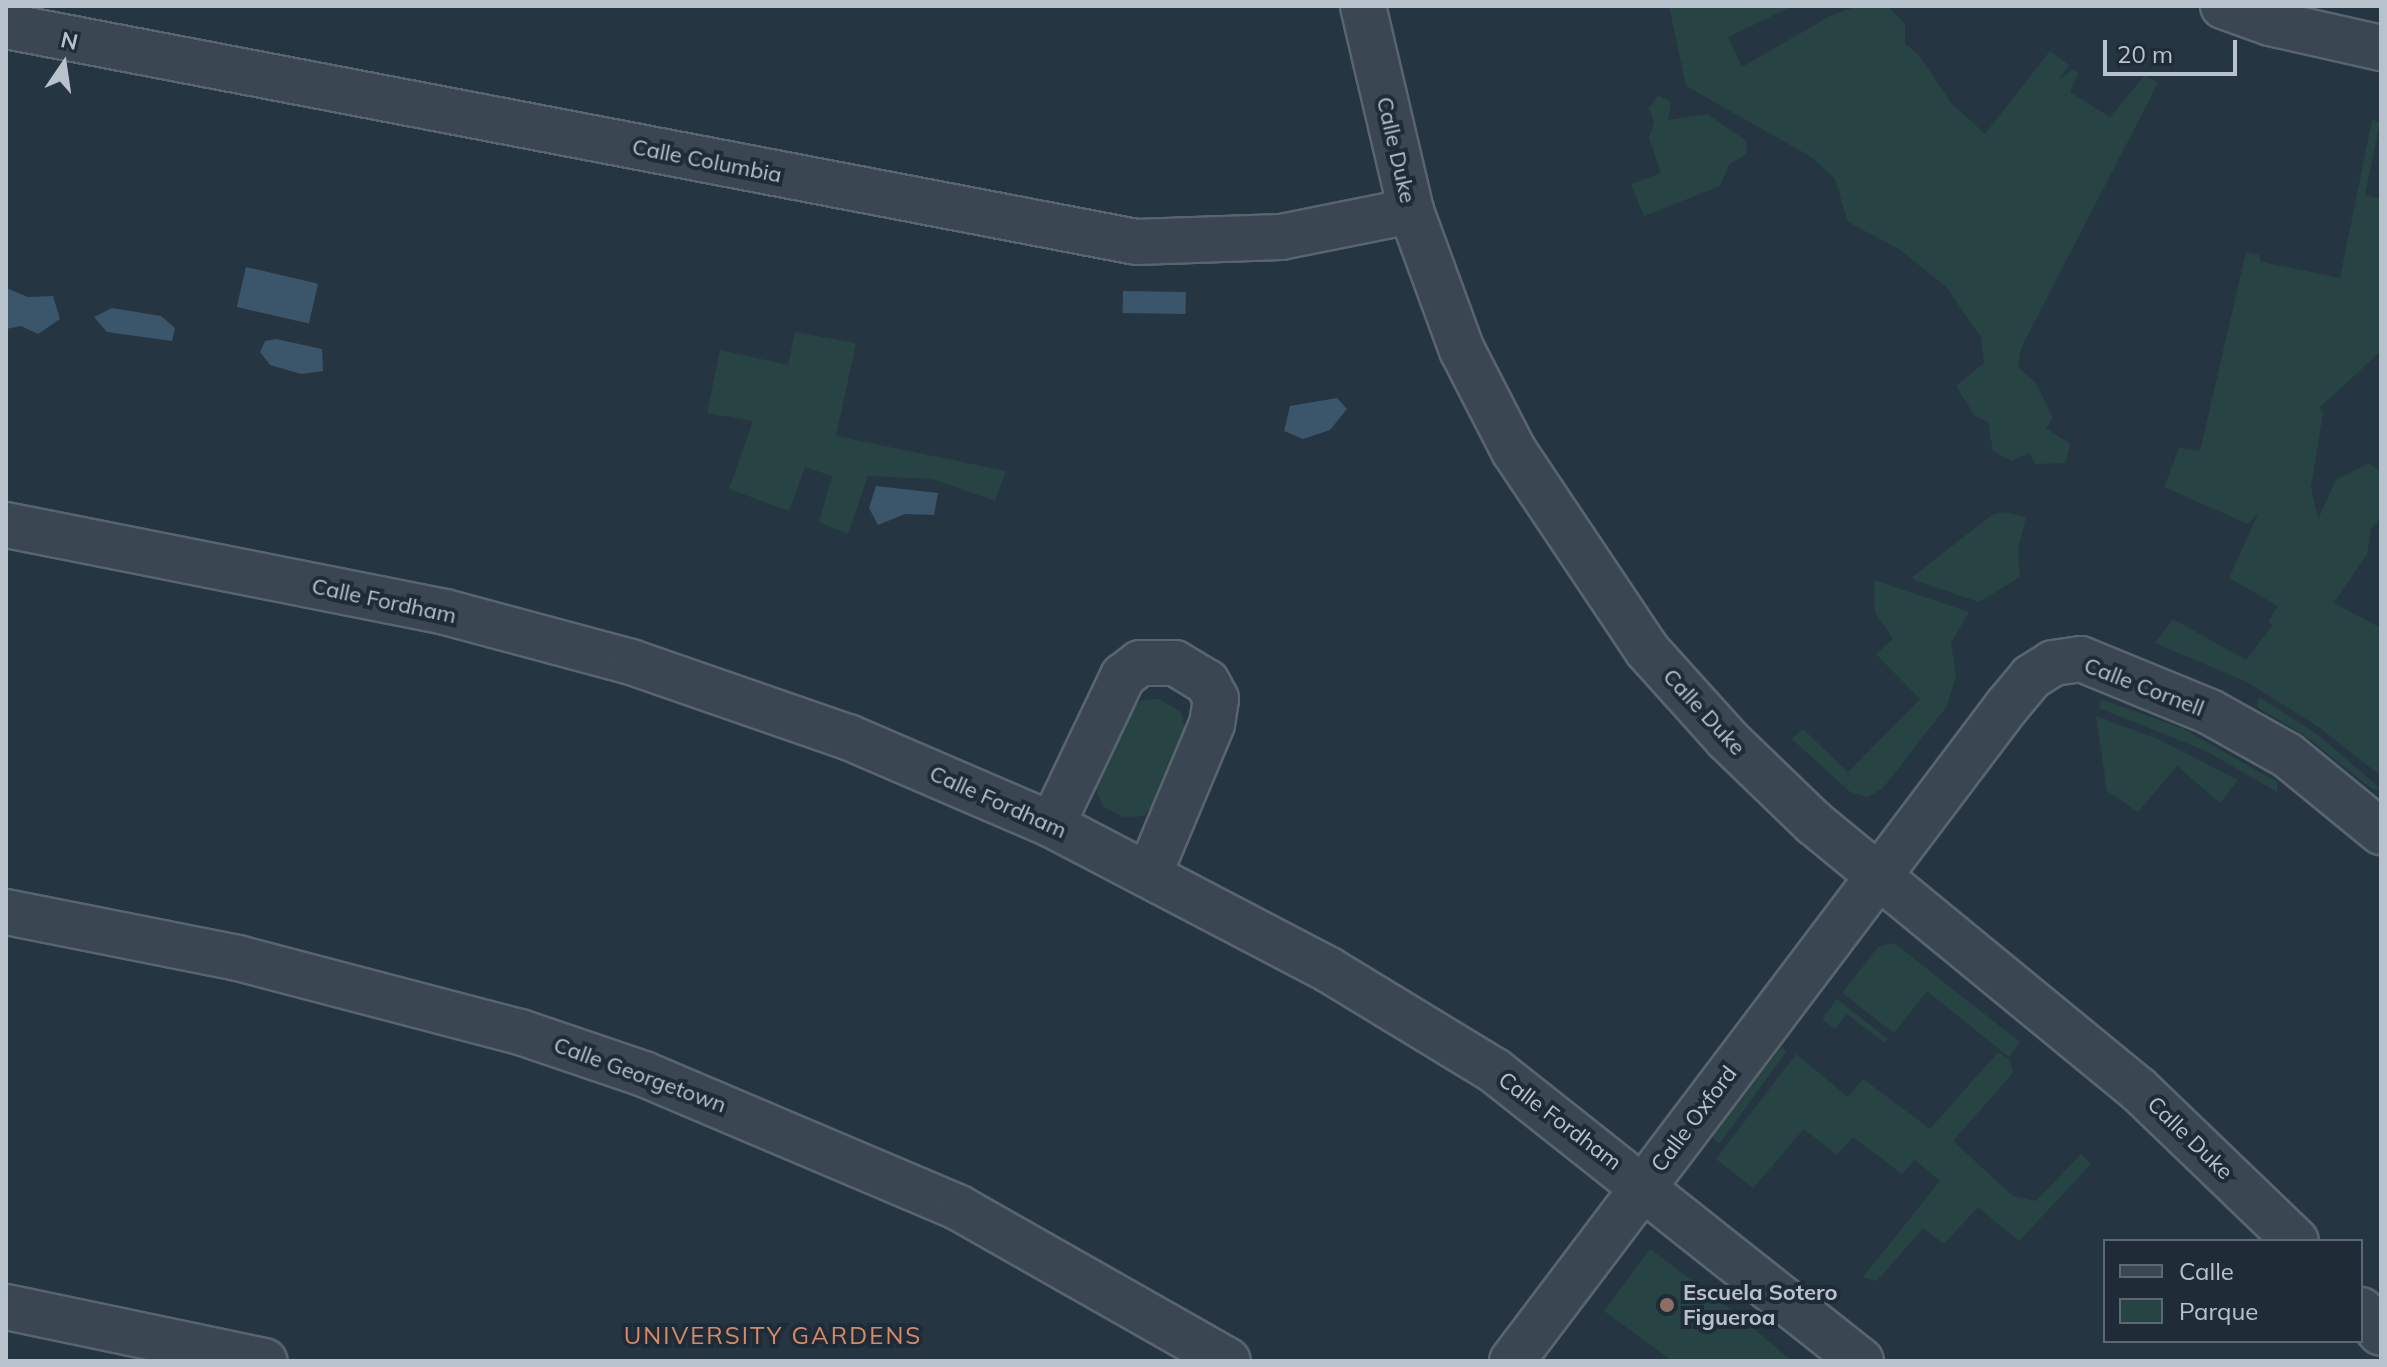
<!DOCTYPE html>
<style>
body{margin:0}
#map{position:relative;width:2387px;height:1367px;overflow:hidden;background:#263542;font-family:Mulish,sans-serif}
div>[style]{position:absolute}
.green>*{inset:0;background:#284343}
.water>*{inset:0;background:#3b556b;transform-origin:0 0}
.roads{filter:drop-shadow(2px 0 #58656f) drop-shadow(-2px 0 #58656f) drop-shadow(0 2px #58656f) drop-shadow(0 -2px #58656f)}
.street>*{height:44px;margin:-22px;padding:0 22px;transform-origin:22px;border-radius:22px;background:#3a4752}
.dots>*{width:22px;height:22px;translate:-50% -50%;box-sizing:border-box;border:4px solid #1f2c37;border-radius:50%}
span{translate:-50% -50%;white-space:nowrap;text-align:center;line-height:1.15;-webkit-text-stroke:8px #1f2c37;paint-order:stroke}
.street-label{font-size:22px;color:#b7c2cc}
.poi-label{font-size:22px;color:#b7c2cc;font-weight:700}
.left{translate:0 -50%;text-align:left}
.neighbourhood-label{font-size:24px;color:#d88a66;letter-spacing:2px}
.frame{position:absolute;inset:0;border:8px solid #b7c2cc;pointer-events:none}
.legend{position:absolute;left:2103px;top:1239px;width:260px;height:104px;box-sizing:border-box;background:#1f2c37;border:2px solid #5c6873;margin:0;padding:10px 14px;list-style:none;font-size:24px;color:#b7c2cc}
.legend li{display:flex;align-items:center;gap:16px;height:40px}
.legend b{width:40px;border:2px solid #5c6873}
.north{position:absolute;left:24px;top:24px;width:80px;height:80px;-webkit-text-stroke:6px #1f2c37;paint-order:stroke;rotate:13deg;font-size:22px;font-weight:700;line-height:32px;text-align:center;color:#b7c2cc}
.north::after{content:'';display:block;margin:auto;width:28px;height:36px;background:#b7c2cc;clip-path:polygon(50% 0,100% 100%,50% 72%,0 100%)}
.scale{position:absolute;left:2103px;top:40px;width:134px;height:36px;box-sizing:border-box;border:4px solid #b7c2cc;border-top:0;padding-left:10px;font-size:24px;line-height:28px;white-space:nowrap;color:#b7c2cc;-webkit-text-stroke:6px #1f2c37;paint-order:stroke}
</style>
<div id="map">
<div class="green">
<i style="clip-path:polygon(1669px 6px,1793px 6px,1728px 37px,1742px 67px,1830px 16px,1857px 6px,1887px 6px,1905px 24px,1905px 44px,1919px 55px,1951px 103px,1985px 134px,2050px 51px,2069px 65px,2059px 80px,2073px 69px,2078px 73px,2070px 92px,2110px 117px,2145px 75px,2158px 83px,2021px 348px,2018px 367px,2036px 383px,2053px 418px,2046px 428px,2070px 444px,2066px 463px,2035px 464px,2029px 453px,2011px 461px,1993px 451px,1988px 422px,1975px 416px,1956px 386px,1984px 363px,1981px 337px,1946px 287px,1899px 249px,1848px 222px,1835px 179px,1813px 158px,1686px 86px)"></i>
<i style="clip-path:polygon(1658px 96px,1671px 102px,1668px 120px,1707px 114px,1747px 141px,1746px 154px,1729px 165px,1720px 186px,1644px 216px,1631px 184px,1661px 173px,1649px 138px,1654px 122px,1649px 108px)"></i>
<i style="clip-path:polygon(2372px 120px,2380px 122px,2365px 195px,2381px 199px,2381px 351px,2319px 408px,2323px 413px,2311px 487px,2318px 519px,2336px 480px,2369px 463px,2381px 472px,2381px 517px,2371px 529px,2367px 554px,2334px 603px,2381px 628px,2381px 776px,2320px 728px,2247px 682px,2155px 643px,2173px 619px,2246px 660px,2273px 625px,2268px 622px,2278px 606px,2229px 578px,2259px 512px,2248px 524px,2164px 487px,2179px 448px,2200px 451px,2246px 252px,2259px 255px,2261px 262px,2340px 278px)"></i>
<i style="clip-path:polygon(795px 332px,856px 343px,836px 436px,1006px 471px,995px 501px,932px 479px,868px 476px,848px 534px,819px 522px,832px 476px,805px 467px,789px 511px,729px 489px,753px 421px,707px 413px,720px 350px,788px 365px)"></i>
<i style="clip-path:polygon(2004px 512px,2026px 517px,2018px 549px,2020px 577px,1979px 602px,1914px 580px,1912px 577px,1992px 515px)"></i>
<i style="clip-path:polygon(1874px 580px,1969px 612px,1951px 643px,1956px 675px,1947px 706px,1883px 788px,1868px 797px,1850px 792px,1792px 739px,1803px 729px,1848px 772px,1920px 699px,1876px 654px,1893px 639px,1875px 613px)"></i>
<i style="clip-path:polygon(2259px 697px,2317px 734px,2381px 789px,2373px 790px,2304px 735px,2257px 707px)"></i>
<i style="clip-path:polygon(1159px 699px,1181px 712px,1185px 729px,1180px 749px,1154px 805px,1143px 816px,1124px 817px,1103px 807px,1096px 789px,1099px 771px,1127px 714px,1142px 700px)"></i>
<i style="clip-path:polygon(2101px 699px,2182px 728px,2277px 782px,2277px 792px,2208px 752px,2099px 708px)"></i>
<i style="clip-path:polygon(2096px 716px,2160px 740px,2238px 780px,2220px 803px,2177px 766px,2138px 812px,2107px 791px)"></i>
<i style="clip-path:polygon(1894px 943px,2020px 1042px,2009px 1057px,1927px 991px,1894px 1033px,1842px 993px,1878px 947px)"></i>
<i style="clip-path:polygon(1837px 999px,1888px 1039px,1885px 1043px,1847px 1014px,1835px 1029px,1822px 1019px)"></i>
<i style="clip-path:polygon(1782px 1046px,1786px 1052px,1720px 1143px,1716px 1141px,1713px 1136px)"></i>
<i style="clip-path:polygon(1998px 1052px,2010px 1060px,2013px 1073px,1953px 1141px,2013px 1196px,2036px 1201px,2081px 1154px,2091px 1164px,2019px 1241px,1978px 1207px,1944px 1244px,1923px 1228px,1877px 1281px,1863px 1277px,1940px 1181px,1915px 1160px,1902px 1174px,1853px 1137px,1837px 1155px,1804px 1129px,1753px 1188px,1716px 1159px,1796px 1054px,1848px 1097px,1863px 1079px,1930px 1129px)"></i>
<i style="clip-path:polygon(1650px 1249px,1730px 1309px,1792px 1361px,1672px 1361px,1604px 1311px)"></i>
</div>
<div class="water">
<i style="left:246px;top:267px;width:74px;height:41px;rotate:13deg"></i>
<i style="clip-path:polygon(6px 288px,28px 297px,53px 296px,60px 319px,38px 334px,21px 326px,6px 329px)"></i>
<i style="left:1123px;top:291px;width:63px;height:22px;rotate:1deg"></i>
<i style="clip-path:polygon(112px 308px,161px 316px,175px 328px,172px 341px,107px 332px,94px 317px)"></i>
<i style="clip-path:polygon(276px 339px,322px 349px,323px 371px,301px 374px,270px 365px,260px 352px,265px 341px)"></i>
<i style="clip-path:polygon(1337px 398px,1347px 409px,1330px 430px,1303px 439px,1284px 431px,1290px 406px)"></i>
<i style="clip-path:polygon(876px 486px,938px 493px,934px 515px,905px 514px,878px 525px,869px 508px)"></i>
</div>
<div class="roads">
<div class="street">
<i style="left:1363px;top:6px;width:211px;rotate:76.8deg"></i>
<i style="left:1411px;top:211px;width:148px;rotate:69.9deg"></i>
<i style="left:1462px;top:350px;width:114px;rotate:62.8deg"></i>
<i style="left:1514px;top:451px;width:239px;rotate:56.2deg"></i>
<i style="left:1647px;top:650px;width:120px;rotate:48deg"></i>
<i style="left:1727px;top:739px;width:121px;rotate:44deg"></i>
<i style="left:1814px;top:823px;width:419px;rotate:39.4deg"></i>
<i style="left:2138px;top:1089px;width:219px;rotate:43.9deg"></i>
<i style="left:2223px;top:6px;width:50px;rotate:19.9deg"></i>
<i style="left:2270px;top:23px;width:114px;rotate:12.7deg"></i>
<i style="left:6px;top:26px;width:1150px;rotate:10.82deg"></i>
<i style="left:1136px;top:242px;width:145px;rotate:-2deg"></i>
<i style="left:1281px;top:237px;width:133px;rotate:-11.3deg"></i>
<i style="left:6px;top:525px;width:448px;rotate:11.2deg"></i>
<i style="left:445px;top:612px;width:193px;rotate:15deg"></i>
<i style="left:631px;top:662px;width:230px;rotate:19.1deg"></i>
<i style="left:848px;top:737px;width:222px;rotate:23.3deg"></i>
<i style="left:1052px;top:825px;width:313px;rotate:27.6deg"></i>
<i style="left:1329px;top:970px;width:194px;rotate:31.3deg"></i>
<i style="left:1495px;top:1071px;width:467px;rotate:38.4deg"></i>
<i style="left:1052px;top:825px;width:165px;rotate:-64.5deg"></i>
<i style="left:1123px;top:676px;width:21px;rotate:-37deg"></i>
<i style="left:1140px;top:663px;width:35px"></i>
<i style="left:1175px;top:663px;width:37px;rotate:31deg"></i>
<i style="left:1207px;top:682px;width:19px;rotate:62deg"></i>
<i style="left:1216px;top:699px;width:25px;rotate:99deg"></i>
<i style="left:1212px;top:724px;width:160px;rotate:112.7deg"></i>
<i style="left:6px;top:912px;width:237px;rotate:11.2deg"></i>
<i style="left:238px;top:958px;width:292px;rotate:14.7deg"></i>
<i style="left:520px;top:1032px;width:131px;rotate:18.7deg"></i>
<i style="left:644px;top:1074px;width:342px;rotate:23deg"></i>
<i style="left:959px;top:1208px;width:309px;rotate:29.6deg"></i>
<i style="left:6px;top:1307px;width:264px;rotate:11.8deg"></i>
<i style="left:2361px;top:1310px;width:30px;rotate:49deg"></i>
<i style="left:1512px;top:1361px;width:821px;rotate:-52.92deg"></i>
<i style="left:2007px;top:706px;width:38px;rotate:-50deg"></i>
<i style="left:2031px;top:677px;width:26px;rotate:-32deg"></i>
<i style="left:2053px;top:663px;width:28px;rotate:-8deg"></i>
<i style="left:2081px;top:659px;width:139px;rotate:22.3deg"></i>
<i style="left:2210px;top:712px;width:88px;rotate:29.2deg"></i>
<i style="left:2287px;top:755px;width:122px;rotate:39.3deg"></i>
</div>
</div>
<div class="dots">
<i style="left:1667px;top:1305px;background:#8d6e63"></i>
</div>
<div class="street-label">
<span style="left:1396px;top:150px;rotate:77deg">Calle Duke</span>
<span style="left:707px;top:161px;rotate:11deg">Calle Columbia</span>
<span style="left:384px;top:601px;rotate:12deg">Calle Fordham</span>
<span style="left:2144px;top:687px;rotate:21deg">Calle Cornell</span>
<span style="left:1704px;top:712px;rotate:47deg">Calle Duke</span>
<span style="left:998px;top:802px;rotate:24deg">Calle Fordham</span>
<span style="left:640px;top:1075px;rotate:20deg">Calle Georgetown</span>
<span style="left:1694px;top:1119px;rotate:-53deg">Calle Oxford</span>
<span style="left:1560px;top:1121px;rotate:37deg">Calle Fordham</span>
<span style="left:2190px;top:1138px;rotate:44deg">Calle Duke</span>
</div>
<div class="poi-label">
<span class="left" style="left:1683px;top:1305px">Escuela Sotero<br>Figueroa</span>
</div>
<div class="neighbourhood-label">
<span style="left:773px;top:1336px">UNIVERSITY GARDENS</span>
</div>
<div class="frame"></div>
<ul class="legend">
<li><b style="height:10px;background:#3a4752"></b>Calle</li>
<li><b style="height:22px;background:#284343"></b>Parque</li>
</ul>
<div class="north">N</div>
<div class="scale">20 m</div>
</div>
